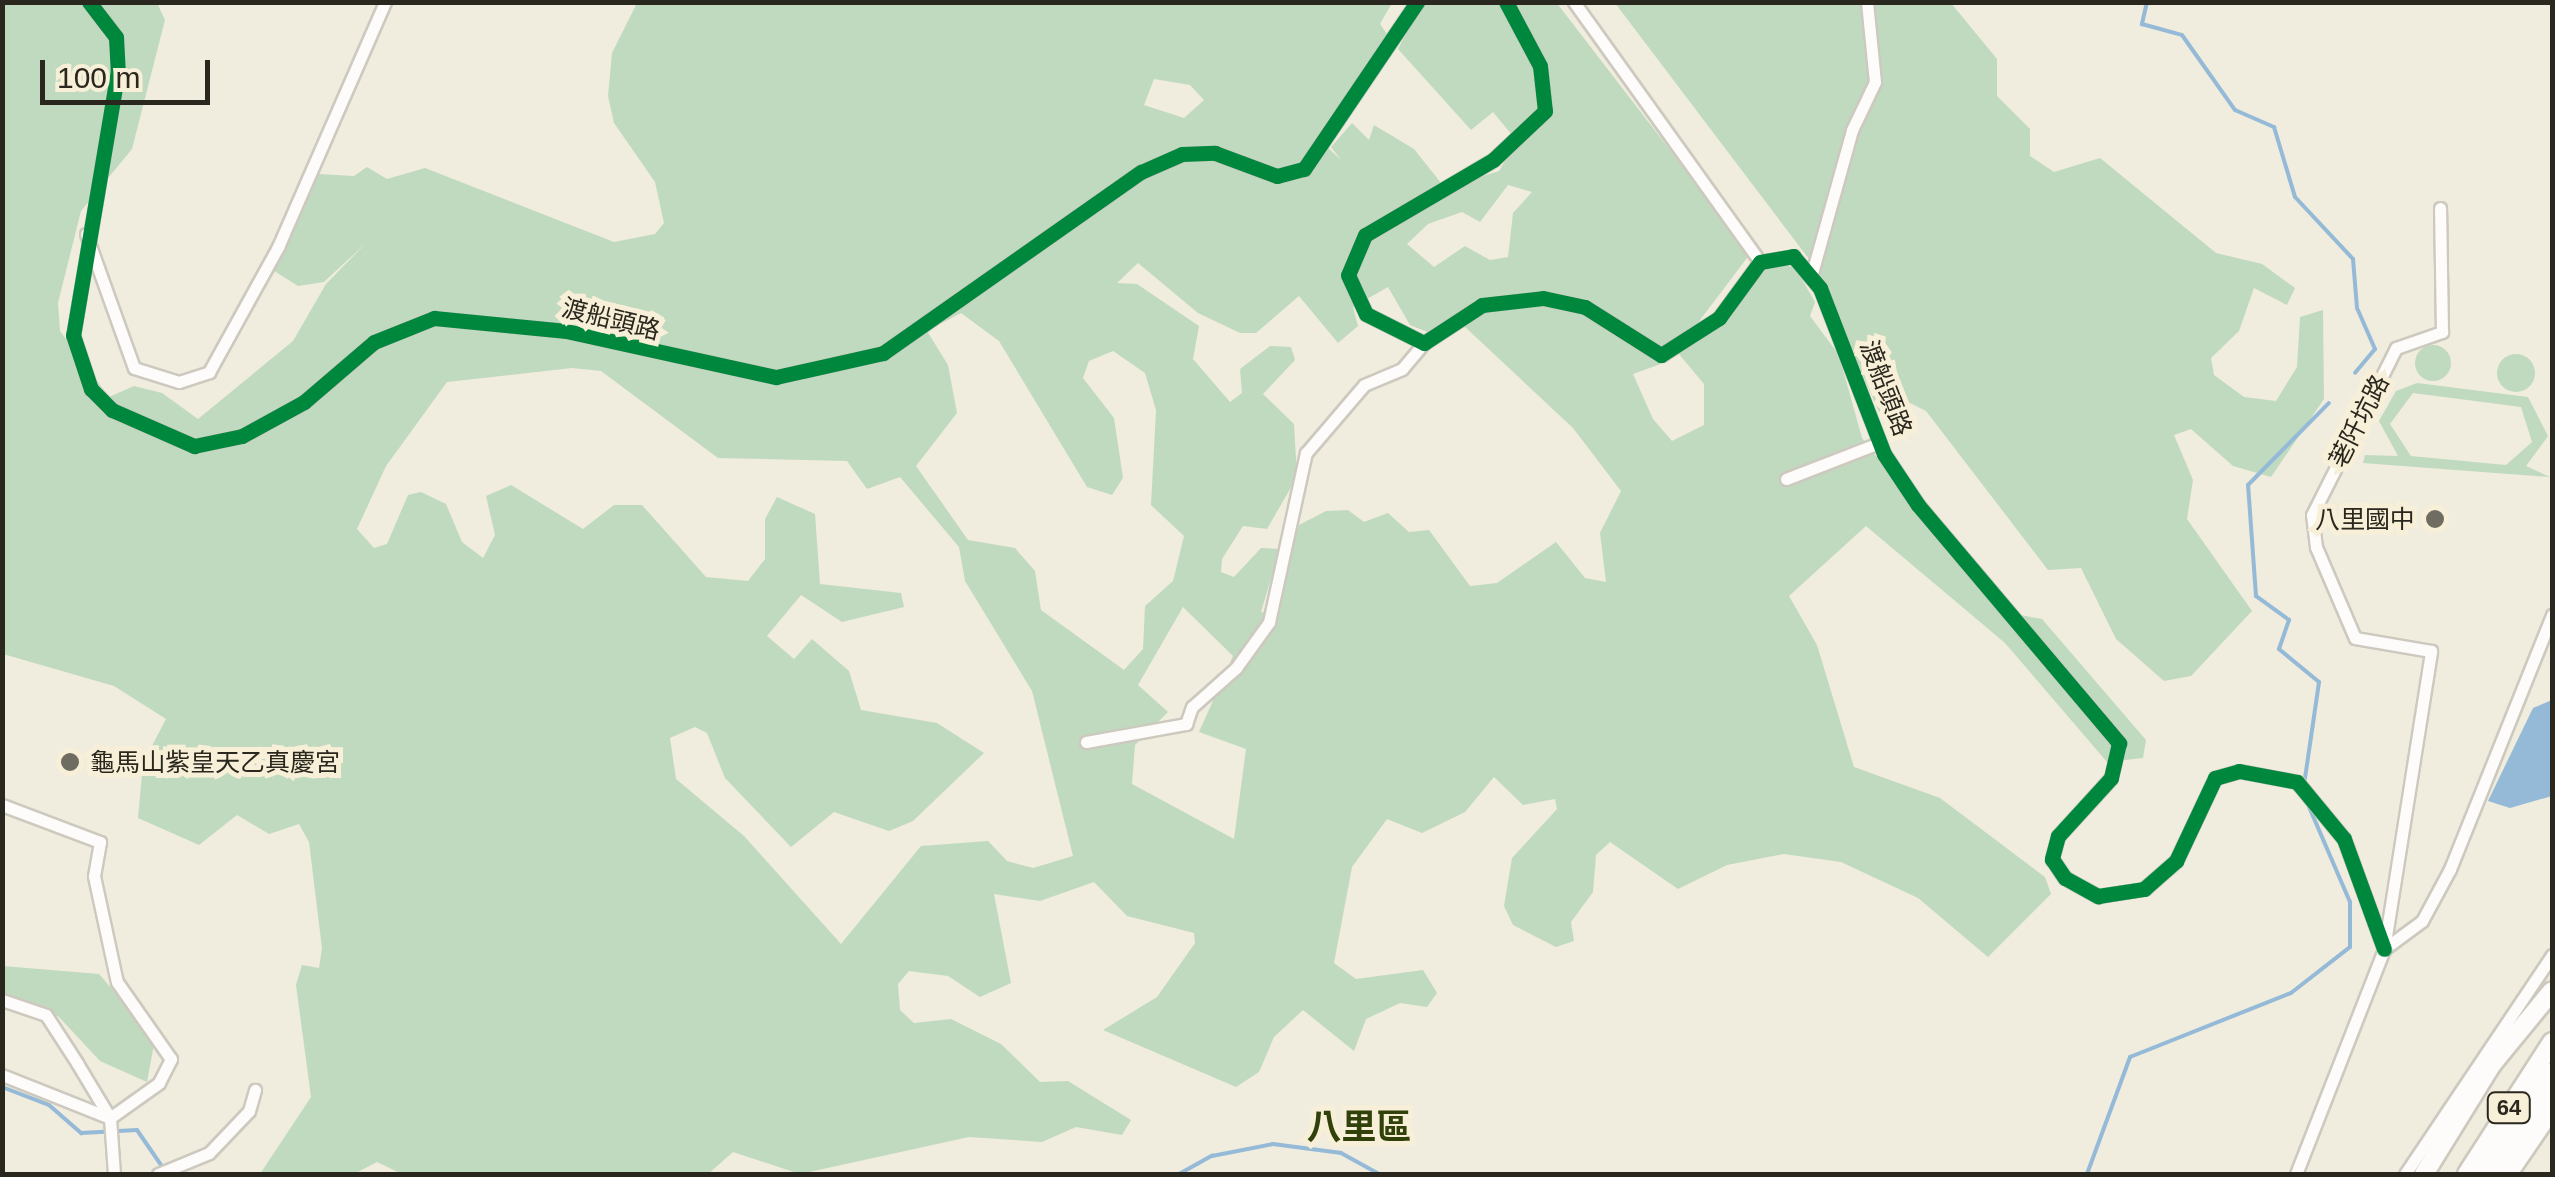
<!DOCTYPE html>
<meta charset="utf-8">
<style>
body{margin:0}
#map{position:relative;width:2555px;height:1177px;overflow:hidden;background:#f0ecde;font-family:Helvetica,"Noto Sans TC",sans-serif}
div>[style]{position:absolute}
.green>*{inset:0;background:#c0dabf}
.round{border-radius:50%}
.water>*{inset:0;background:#94bad7}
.stream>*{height:4px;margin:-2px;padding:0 2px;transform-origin:2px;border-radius:2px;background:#94bad7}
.roads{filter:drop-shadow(2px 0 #cdc9bf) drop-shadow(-2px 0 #cdc9bf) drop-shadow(0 2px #cdc9bf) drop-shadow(0 -2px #cdc9bf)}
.minor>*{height:11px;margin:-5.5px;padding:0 5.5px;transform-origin:5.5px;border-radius:5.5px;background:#fdfcfa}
.highway>*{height:18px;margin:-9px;padding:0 9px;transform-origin:9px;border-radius:9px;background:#fdfcfa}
.cycleway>*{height:15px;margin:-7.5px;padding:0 7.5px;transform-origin:7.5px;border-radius:7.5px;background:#00873e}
.dots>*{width:28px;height:28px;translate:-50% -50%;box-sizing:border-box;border:5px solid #f7efd7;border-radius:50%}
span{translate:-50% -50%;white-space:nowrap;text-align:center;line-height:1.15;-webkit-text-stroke:10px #f7efd7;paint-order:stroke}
.shield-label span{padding:2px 8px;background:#f7efd7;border:2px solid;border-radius:8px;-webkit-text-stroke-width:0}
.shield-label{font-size:22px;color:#2a271e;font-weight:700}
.street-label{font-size:25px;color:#2a271e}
.poi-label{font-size:25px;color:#2a271e}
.right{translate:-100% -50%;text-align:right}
.left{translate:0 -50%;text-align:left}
.district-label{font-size:35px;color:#30410a;font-weight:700}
.frame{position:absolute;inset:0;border:5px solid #2a271e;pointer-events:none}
.scale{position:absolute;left:40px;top:60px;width:170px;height:45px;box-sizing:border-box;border:5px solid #2a271e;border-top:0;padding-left:12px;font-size:30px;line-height:35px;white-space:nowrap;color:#2a271e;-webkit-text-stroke:8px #f7efd7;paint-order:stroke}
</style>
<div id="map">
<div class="green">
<i style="clip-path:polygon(evenodd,1556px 2px,1750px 254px,1669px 361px,1633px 374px,1653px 419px,1672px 441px,1704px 425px,1704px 384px,1678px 353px,1766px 263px,1795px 267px,1815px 302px,1810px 316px,1839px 355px,1862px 438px,1997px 611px,2042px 619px,2146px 740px,2143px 758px,2107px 762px,2005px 643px,1866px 526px,1789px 596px,1817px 645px,1854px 767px,1940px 798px,2045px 877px,2051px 894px,1988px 957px,1918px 898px,1841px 862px,1784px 854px,1727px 865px,1678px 889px,1610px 842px,1596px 855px,1593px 892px,1571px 922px,1574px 941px,1556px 947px,1513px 925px,1504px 906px,1512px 858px,1557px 809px,1555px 799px,1523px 805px,1494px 777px,1465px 812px,1422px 833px,1387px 819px,1352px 867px,1334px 963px,1356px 979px,1423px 970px,1437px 993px,1427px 1007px,1400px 1003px,1366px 1019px,1354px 1051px,1303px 1010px,1274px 1037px,1259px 1072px,1236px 1087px,1103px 1030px,1157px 997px,1195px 943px,1194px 933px,1127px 916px,1094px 882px,1040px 901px,994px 894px,1011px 983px,980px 997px,948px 976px,909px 971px,898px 984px,900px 1010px,914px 1023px,951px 1019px,1001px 1044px,1040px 1082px,1068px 1081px,1131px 1120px,1122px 1135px,1076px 1127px,1042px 1142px,969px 1137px,800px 1174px,733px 1152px,708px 1174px,402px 1174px,377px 1162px,354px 1174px,260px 1174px,311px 1097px,296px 985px,302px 965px,319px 968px,322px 948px,309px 842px,299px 824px,269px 834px,237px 815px,199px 845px,138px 818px,143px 763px,166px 719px,114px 686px,3px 654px,3px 3px,157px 3px,165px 20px,132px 149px,81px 211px,58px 303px,60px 331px,109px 397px,134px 386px,162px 393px,198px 419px,293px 341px,326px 284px,365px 244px,324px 282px,298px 286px,271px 269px,319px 174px,354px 176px,367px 167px,387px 179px,425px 168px,614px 242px,655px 234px,664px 223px,655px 182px,614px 123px,608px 96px,612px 53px,637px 3px,1392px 3px,1380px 24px,1389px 37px,1323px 143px,1341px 160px,1331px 147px,1352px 123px,1369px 140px,1374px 125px,1414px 149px,1445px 188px,1499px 171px,1517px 141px,1493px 112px,1471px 130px,1398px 49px,1422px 3px,1556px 2px,1154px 79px,1190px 85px,1204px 100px,1184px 118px,1144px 105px,1154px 79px,1556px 2px,1508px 185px,1532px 192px,1513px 213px,1508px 257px,1490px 260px,1465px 246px,1434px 267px,1407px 244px,1428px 224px,1462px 212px,1480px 222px,1508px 185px,1556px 2px,1138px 263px,1198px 313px,1240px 333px,1256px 333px,1299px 296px,1338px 343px,1358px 326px,1353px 307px,1388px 287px,1410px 325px,1430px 333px,1464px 326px,1573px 428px,1621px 491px,1600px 533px,1606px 582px,1585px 578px,1556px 542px,1497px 583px,1470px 586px,1429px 530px,1409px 532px,1388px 513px,1364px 522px,1348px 510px,1326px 511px,1299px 525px,1269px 614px,1261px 612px,1280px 549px,1261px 548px,1234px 577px,1221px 572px,1222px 559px,1243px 526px,1267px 529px,1297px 477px,1294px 424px,1263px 394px,1295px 360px,1291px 347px,1270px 346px,1240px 369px,1242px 393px,1230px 402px,1193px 359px,1199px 326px,1137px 284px,1117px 283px,1138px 263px,1556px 2px,961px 313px,999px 341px,1087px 487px,1112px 495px,1123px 478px,1114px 418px,1083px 378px,1089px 361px,1113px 351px,1145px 373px,1156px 410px,1151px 505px,1184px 536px,1173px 581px,1145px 606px,1143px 649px,1124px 670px,1041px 610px,1035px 571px,1015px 548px,968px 540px,916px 466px,957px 413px,948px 365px,927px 331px,961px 313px,1556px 2px,572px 368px,601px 371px,718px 458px,847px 461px,867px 489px,900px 477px,959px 547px,965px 581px,1032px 691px,1073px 856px,1033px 868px,1007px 861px,988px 841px,921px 846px,841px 944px,744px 836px,676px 779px,670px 738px,695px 727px,707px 733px,725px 778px,791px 847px,834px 812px,889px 831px,913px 821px,984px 753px,937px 723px,861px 710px,849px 671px,812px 639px,794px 659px,767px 636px,801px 595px,842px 622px,904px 607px,901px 593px,820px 584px,815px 514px,777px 497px,765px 519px,765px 559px,748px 581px,706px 577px,642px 505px,614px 505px,583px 529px,511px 485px,486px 496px,495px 535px,483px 558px,462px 542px,446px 504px,421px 492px,408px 495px,387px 544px,374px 548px,357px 529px,386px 466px,447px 382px,572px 368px,1556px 2px,1183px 607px,1233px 656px,1199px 732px,1246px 749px,1234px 839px,1132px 784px,1135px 745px,1168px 712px,1138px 685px,1183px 607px)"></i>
<i style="clip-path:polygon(1615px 3px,1951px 3px,1997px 59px,1997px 96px,2030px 129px,2030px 156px,2054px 172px,2100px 158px,2216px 253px,2262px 264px,2295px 288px,2287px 305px,2254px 288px,2239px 331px,2211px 358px,2214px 375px,2244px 397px,2276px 401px,2297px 367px,2300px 317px,2323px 310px,2324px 399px,2271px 477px,2233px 466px,2191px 429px,2174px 435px,2193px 480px,2187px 519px,2252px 611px,2191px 676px,2164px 681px,2116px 639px,2081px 568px,2048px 570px,1926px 411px,1908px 402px,1896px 415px,1879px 412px,1815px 267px)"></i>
<i class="round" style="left:2415px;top:345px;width:36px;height:36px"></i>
<i class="round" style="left:2497px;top:354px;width:38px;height:38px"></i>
<i style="clip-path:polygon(evenodd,2417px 383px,2528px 397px,2548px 436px,2526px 466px,2550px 477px,2363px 463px,2365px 455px,2398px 456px,2379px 421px,2396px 391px,2417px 383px,2413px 393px,2521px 407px,2532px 442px,2506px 465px,2411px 456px,2390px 424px,2413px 393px)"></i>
<i style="clip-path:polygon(3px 966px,99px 974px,155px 1039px,147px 1082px,100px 1061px,58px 1016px,3px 1009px)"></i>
</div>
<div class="water">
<i style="clip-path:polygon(2552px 700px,2552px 796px,2510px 808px,2488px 801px,2533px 708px)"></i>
</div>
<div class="stream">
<i style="left:2147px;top:2px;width:23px;rotate:103deg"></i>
<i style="left:2142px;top:24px;width:41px;rotate:15.4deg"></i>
<i style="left:2182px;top:35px;width:92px;rotate:54.8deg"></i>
<i style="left:2235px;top:110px;width:43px;rotate:23.6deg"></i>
<i style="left:2274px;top:127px;width:73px;rotate:73.3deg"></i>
<i style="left:2295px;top:197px;width:85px;rotate:46.9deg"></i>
<i style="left:2353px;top:259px;width:49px;rotate:85.3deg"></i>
<i style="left:2357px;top:308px;width:45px;rotate:66.3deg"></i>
<i style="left:2375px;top:349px;width:31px;rotate:130deg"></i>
<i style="left:2304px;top:785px;width:104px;rotate:-81.7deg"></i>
<i style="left:2319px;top:682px;width:52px;rotate:-140.5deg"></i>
<i style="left:2279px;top:649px;width:31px;rotate:-71deg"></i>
<i style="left:2289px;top:620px;width:41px;rotate:-144deg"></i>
<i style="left:2256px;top:596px;width:111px;rotate:-94.1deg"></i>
<i style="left:2248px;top:485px;width:115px;rotate:-45.4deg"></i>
<i style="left:2px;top:1087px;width:50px;rotate:21deg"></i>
<i style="left:49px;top:1105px;width:43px;rotate:41.2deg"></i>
<i style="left:81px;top:1133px;width:56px;rotate:-3.1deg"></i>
<i style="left:137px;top:1130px;width:46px;rotate:55.6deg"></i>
<i style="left:1179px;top:1174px;width:38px;rotate:-29deg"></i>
<i style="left:1212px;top:1156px;width:62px;rotate:-11.1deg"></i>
<i style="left:1273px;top:1144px;width:69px;rotate:7.5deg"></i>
<i style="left:1341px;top:1153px;width:43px;rotate:28.9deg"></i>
<i style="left:2087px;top:1174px;width:125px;rotate:-69.8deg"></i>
<i style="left:2130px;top:1057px;width:173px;rotate:-21.7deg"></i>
<i style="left:2291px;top:993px;width:75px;rotate:-37.9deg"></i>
<i style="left:2350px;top:947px;width:45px;rotate:-90deg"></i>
<i style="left:2350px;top:902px;width:116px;rotate:-113.3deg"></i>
</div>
<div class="roads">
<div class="minor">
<i style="left:89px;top:2px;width:44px;rotate:52.4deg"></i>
<i style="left:116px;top:37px;width:33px;rotate:87deg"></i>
<i style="left:118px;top:70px;width:269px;rotate:99.6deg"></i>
<i style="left:73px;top:335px;width:57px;rotate:71.6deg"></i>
<i style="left:91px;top:389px;width:30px;rotate:45deg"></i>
<i style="left:112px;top:410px;width:90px;rotate:23.7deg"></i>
<i style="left:194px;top:446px;width:49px;rotate:-11.8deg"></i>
<i style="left:242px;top:436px;width:71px;rotate:-28.7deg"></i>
<i style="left:304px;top:402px;width:92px;rotate:-40.6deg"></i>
<i style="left:374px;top:342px;width:65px;rotate:-21.8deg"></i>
<i style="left:434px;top:318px;width:133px;rotate:5.6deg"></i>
<i style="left:566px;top:331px;width:215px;rotate:12.4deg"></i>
<i style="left:776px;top:377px;width:110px;rotate:-12.6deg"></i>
<i style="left:883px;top:353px;width:315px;rotate:-35.1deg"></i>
<i style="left:1141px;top:172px;width:45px;rotate:-23.7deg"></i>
<i style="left:1182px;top:154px;width:33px;rotate:-2deg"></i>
<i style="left:1215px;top:153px;width:66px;rotate:20.4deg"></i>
<i style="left:1277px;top:176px;width:28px;rotate:-15deg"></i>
<i style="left:1304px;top:169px;width:202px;rotate:-55.9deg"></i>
<i style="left:1506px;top:2px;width:72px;rotate:62deg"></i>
<i style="left:1540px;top:66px;width:45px;rotate:83.7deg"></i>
<i style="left:1545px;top:111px;width:71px;rotate:136.7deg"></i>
<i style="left:1493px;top:160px;width:148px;rotate:149.6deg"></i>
<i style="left:1365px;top:235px;width:43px;rotate:113deg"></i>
<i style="left:1348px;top:275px;width:43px;rotate:65.2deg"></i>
<i style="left:1366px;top:314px;width:65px;rotate:26.6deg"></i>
<i style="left:1424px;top:343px;width:69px;rotate:-33.2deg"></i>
<i style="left:1482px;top:305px;width:61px;rotate:-6.5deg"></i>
<i style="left:1543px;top:298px;width:43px;rotate:12.1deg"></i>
<i style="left:1585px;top:307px;width:90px;rotate:32.3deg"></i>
<i style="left:1661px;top:355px;width:69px;rotate:-32.5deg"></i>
<i style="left:1719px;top:318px;width:69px;rotate:-53.8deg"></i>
<i style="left:1760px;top:262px;width:34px;rotate:-10deg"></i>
<i style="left:1793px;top:256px;width:42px;rotate:49.8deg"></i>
<i style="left:1820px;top:288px;width:178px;rotate:68.9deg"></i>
<i style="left:1884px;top:454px;width:61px;rotate:56.3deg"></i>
<i style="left:1918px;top:505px;width:312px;rotate:49.8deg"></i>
<i style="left:2119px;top:743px;width:36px;rotate:103deg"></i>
<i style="left:2111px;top:778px;width:79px;rotate:132.4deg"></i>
<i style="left:2058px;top:836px;width:24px;rotate:105deg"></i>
<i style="left:2052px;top:859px;width:23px;rotate:56deg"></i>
<i style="left:2065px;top:878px;width:38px;rotate:29deg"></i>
<i style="left:2098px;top:896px;width:47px;rotate:-8.7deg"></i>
<i style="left:2144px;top:889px;width:43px;rotate:-41.2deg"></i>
<i style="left:2176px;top:861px;width:92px;rotate:-64.8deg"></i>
<i style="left:2215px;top:778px;width:25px;rotate:-16deg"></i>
<i style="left:2239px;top:771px;width:59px;rotate:10.7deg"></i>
<i style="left:2297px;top:782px;width:74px;rotate:50.5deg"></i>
<i style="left:2344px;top:839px;width:117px;rotate:70deg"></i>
<i style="left:1574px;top:2px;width:320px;rotate:54.4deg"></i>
<i style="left:86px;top:234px;width:142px;rotate:70.3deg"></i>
<i style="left:134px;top:368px;width:47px;rotate:17.3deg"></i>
<i style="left:179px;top:382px;width:32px;rotate:-18deg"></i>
<i style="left:209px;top:372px;width:143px;rotate:-61.1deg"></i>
<i style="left:278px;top:247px;width:267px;rotate:-66.4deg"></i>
<i style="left:1811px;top:277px;width:153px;rotate:-74.4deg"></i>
<i style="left:1852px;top:130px;width:53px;rotate:-64.4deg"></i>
<i style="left:1875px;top:82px;width:80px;rotate:-95.7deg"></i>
<i style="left:1786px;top:479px;width:100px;rotate:-21.2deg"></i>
<i style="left:1086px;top:742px;width:102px;rotate:-10.2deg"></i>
<i style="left:1186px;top:724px;width:18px;rotate:-71deg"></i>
<i style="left:1192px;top:707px;width:59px;rotate:-41.6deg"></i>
<i style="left:1236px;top:668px;width:57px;rotate:-54.3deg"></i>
<i style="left:1269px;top:622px;width:173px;rotate:-77.7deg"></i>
<i style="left:1306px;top:453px;width:89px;rotate:-49.5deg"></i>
<i style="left:1364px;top:385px;width:41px;rotate:-22.8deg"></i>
<i style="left:1402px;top:369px;width:34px;rotate:-50deg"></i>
<i style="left:2px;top:805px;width:105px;rotate:20.7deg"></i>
<i style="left:100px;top:842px;width:35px;rotate:100deg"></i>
<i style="left:94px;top:876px;width:108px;rotate:77.8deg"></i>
<i style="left:117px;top:982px;width:94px;rotate:55deg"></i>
<i style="left:171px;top:1059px;width:27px;rotate:117deg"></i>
<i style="left:159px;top:1083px;width:60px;rotate:144.5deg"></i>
<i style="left:2384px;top:949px;width:302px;rotate:-81deg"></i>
<i style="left:2431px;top:651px;width:77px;rotate:-170.3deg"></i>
<i style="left:2355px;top:638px;width:99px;rotate:-113.2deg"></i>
<i style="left:2316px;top:547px;width:32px;rotate:-97deg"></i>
<i style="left:2312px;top:515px;width:187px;rotate:-63.3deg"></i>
<i style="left:2396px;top:348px;width:49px;rotate:-19.2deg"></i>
<i style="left:2442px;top:332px;width:124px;rotate:-90.9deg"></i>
<i style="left:2px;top:1000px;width:46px;rotate:18.8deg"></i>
<i style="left:46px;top:1015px;width:57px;rotate:57.1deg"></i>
<i style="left:77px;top:1063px;width:64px;rotate:59deg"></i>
<i style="left:110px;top:1118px;width:56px;rotate:85.9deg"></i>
<i style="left:2px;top:1075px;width:116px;rotate:21.7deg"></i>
<i style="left:158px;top:1174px;width:55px;rotate:-22.4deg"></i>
<i style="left:209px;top:1153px;width:58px;rotate:-46.4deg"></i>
<i style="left:249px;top:1111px;width:22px;rotate:-74deg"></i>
<i style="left:2296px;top:1174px;width:242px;rotate:-68.6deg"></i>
<i style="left:2384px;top:949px;width:47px;rotate:-36.4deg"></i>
<i style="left:2422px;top:921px;width:59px;rotate:-61.7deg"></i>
<i style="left:2450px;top:869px;width:274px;rotate:-68.1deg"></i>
<i style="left:2405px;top:1174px;width:264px;rotate:-56.1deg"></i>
<i style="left:2511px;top:1174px;width:73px;rotate:-55.7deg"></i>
</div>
<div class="highway">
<i style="left:2424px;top:1174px;width:129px;rotate:-58.3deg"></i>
<i style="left:2492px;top:1064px;width:94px;rotate:-50.6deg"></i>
<i style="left:2467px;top:1174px;width:157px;rotate:-57.2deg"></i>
<i style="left:2486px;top:1174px;width:121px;rotate:-57.1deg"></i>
<i style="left:2500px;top:1174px;width:95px;rotate:-56.6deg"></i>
</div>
</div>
<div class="cycleway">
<i style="left:89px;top:2px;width:44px;rotate:52.4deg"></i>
<i style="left:116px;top:37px;width:33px;rotate:87deg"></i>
<i style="left:118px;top:70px;width:269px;rotate:99.6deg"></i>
<i style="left:73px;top:335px;width:57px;rotate:71.6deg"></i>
<i style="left:91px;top:389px;width:30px;rotate:45deg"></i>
<i style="left:112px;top:410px;width:90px;rotate:23.7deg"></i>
<i style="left:194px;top:446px;width:49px;rotate:-11.8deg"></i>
<i style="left:242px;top:436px;width:71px;rotate:-28.7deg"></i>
<i style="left:304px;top:402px;width:92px;rotate:-40.6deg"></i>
<i style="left:374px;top:342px;width:65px;rotate:-21.8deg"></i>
<i style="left:434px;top:318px;width:133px;rotate:5.6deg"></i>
<i style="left:566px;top:331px;width:215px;rotate:12.4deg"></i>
<i style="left:776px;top:377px;width:110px;rotate:-12.6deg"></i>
<i style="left:883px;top:353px;width:315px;rotate:-35.1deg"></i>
<i style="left:1141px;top:172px;width:45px;rotate:-23.7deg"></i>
<i style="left:1182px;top:154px;width:33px;rotate:-2deg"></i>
<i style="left:1215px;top:153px;width:66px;rotate:20.4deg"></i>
<i style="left:1277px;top:176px;width:28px;rotate:-15deg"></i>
<i style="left:1304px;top:169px;width:202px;rotate:-55.9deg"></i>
<i style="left:1506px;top:2px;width:72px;rotate:62deg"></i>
<i style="left:1540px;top:66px;width:45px;rotate:83.7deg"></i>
<i style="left:1545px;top:111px;width:71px;rotate:136.7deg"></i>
<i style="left:1493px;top:160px;width:148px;rotate:149.6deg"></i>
<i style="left:1365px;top:235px;width:43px;rotate:113deg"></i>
<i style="left:1348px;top:275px;width:43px;rotate:65.2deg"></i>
<i style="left:1366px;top:314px;width:65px;rotate:26.6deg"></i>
<i style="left:1424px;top:343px;width:69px;rotate:-33.2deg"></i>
<i style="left:1482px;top:305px;width:61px;rotate:-6.5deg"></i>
<i style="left:1543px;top:298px;width:43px;rotate:12.1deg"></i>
<i style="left:1585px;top:307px;width:90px;rotate:32.3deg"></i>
<i style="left:1661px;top:355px;width:69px;rotate:-32.5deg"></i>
<i style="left:1719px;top:318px;width:69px;rotate:-53.8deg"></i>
<i style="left:1760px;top:262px;width:34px;rotate:-10deg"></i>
<i style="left:1793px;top:256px;width:42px;rotate:49.8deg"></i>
<i style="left:1820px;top:288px;width:178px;rotate:68.9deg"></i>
<i style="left:1884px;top:454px;width:61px;rotate:56.3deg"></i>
<i style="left:1918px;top:505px;width:312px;rotate:49.8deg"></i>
<i style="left:2119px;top:743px;width:36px;rotate:103deg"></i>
<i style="left:2111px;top:778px;width:79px;rotate:132.4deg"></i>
<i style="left:2058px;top:836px;width:24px;rotate:105deg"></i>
<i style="left:2052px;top:859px;width:23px;rotate:56deg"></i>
<i style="left:2065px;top:878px;width:38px;rotate:29deg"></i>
<i style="left:2098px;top:896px;width:47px;rotate:-8.7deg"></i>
<i style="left:2144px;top:889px;width:43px;rotate:-41.2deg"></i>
<i style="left:2176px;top:861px;width:92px;rotate:-64.8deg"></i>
<i style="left:2215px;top:778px;width:25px;rotate:-16deg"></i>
<i style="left:2239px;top:771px;width:59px;rotate:10.7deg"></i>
<i style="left:2297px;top:782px;width:74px;rotate:50.5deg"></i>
<i style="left:2344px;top:839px;width:117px;rotate:70deg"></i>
</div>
<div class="dots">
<i style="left:2435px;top:519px;background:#6f6c61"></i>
<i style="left:70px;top:762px;background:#6f6c61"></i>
</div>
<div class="shield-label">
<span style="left:2509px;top:1108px">64</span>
</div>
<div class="street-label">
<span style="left:611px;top:319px;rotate:14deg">渡船頭路</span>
<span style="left:1886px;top:388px;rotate:69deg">渡船頭路</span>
<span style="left:2359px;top:421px;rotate:-63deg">荖阡坑路</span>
</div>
<div class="poi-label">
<span class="right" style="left:2415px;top:519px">八里國中</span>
<span class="left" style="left:90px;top:762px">龜馬山紫皇天乙真慶宮</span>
</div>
<div class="district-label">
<span style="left:1359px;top:1127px">八里區</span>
</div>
<div class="frame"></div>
<div class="scale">100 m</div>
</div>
